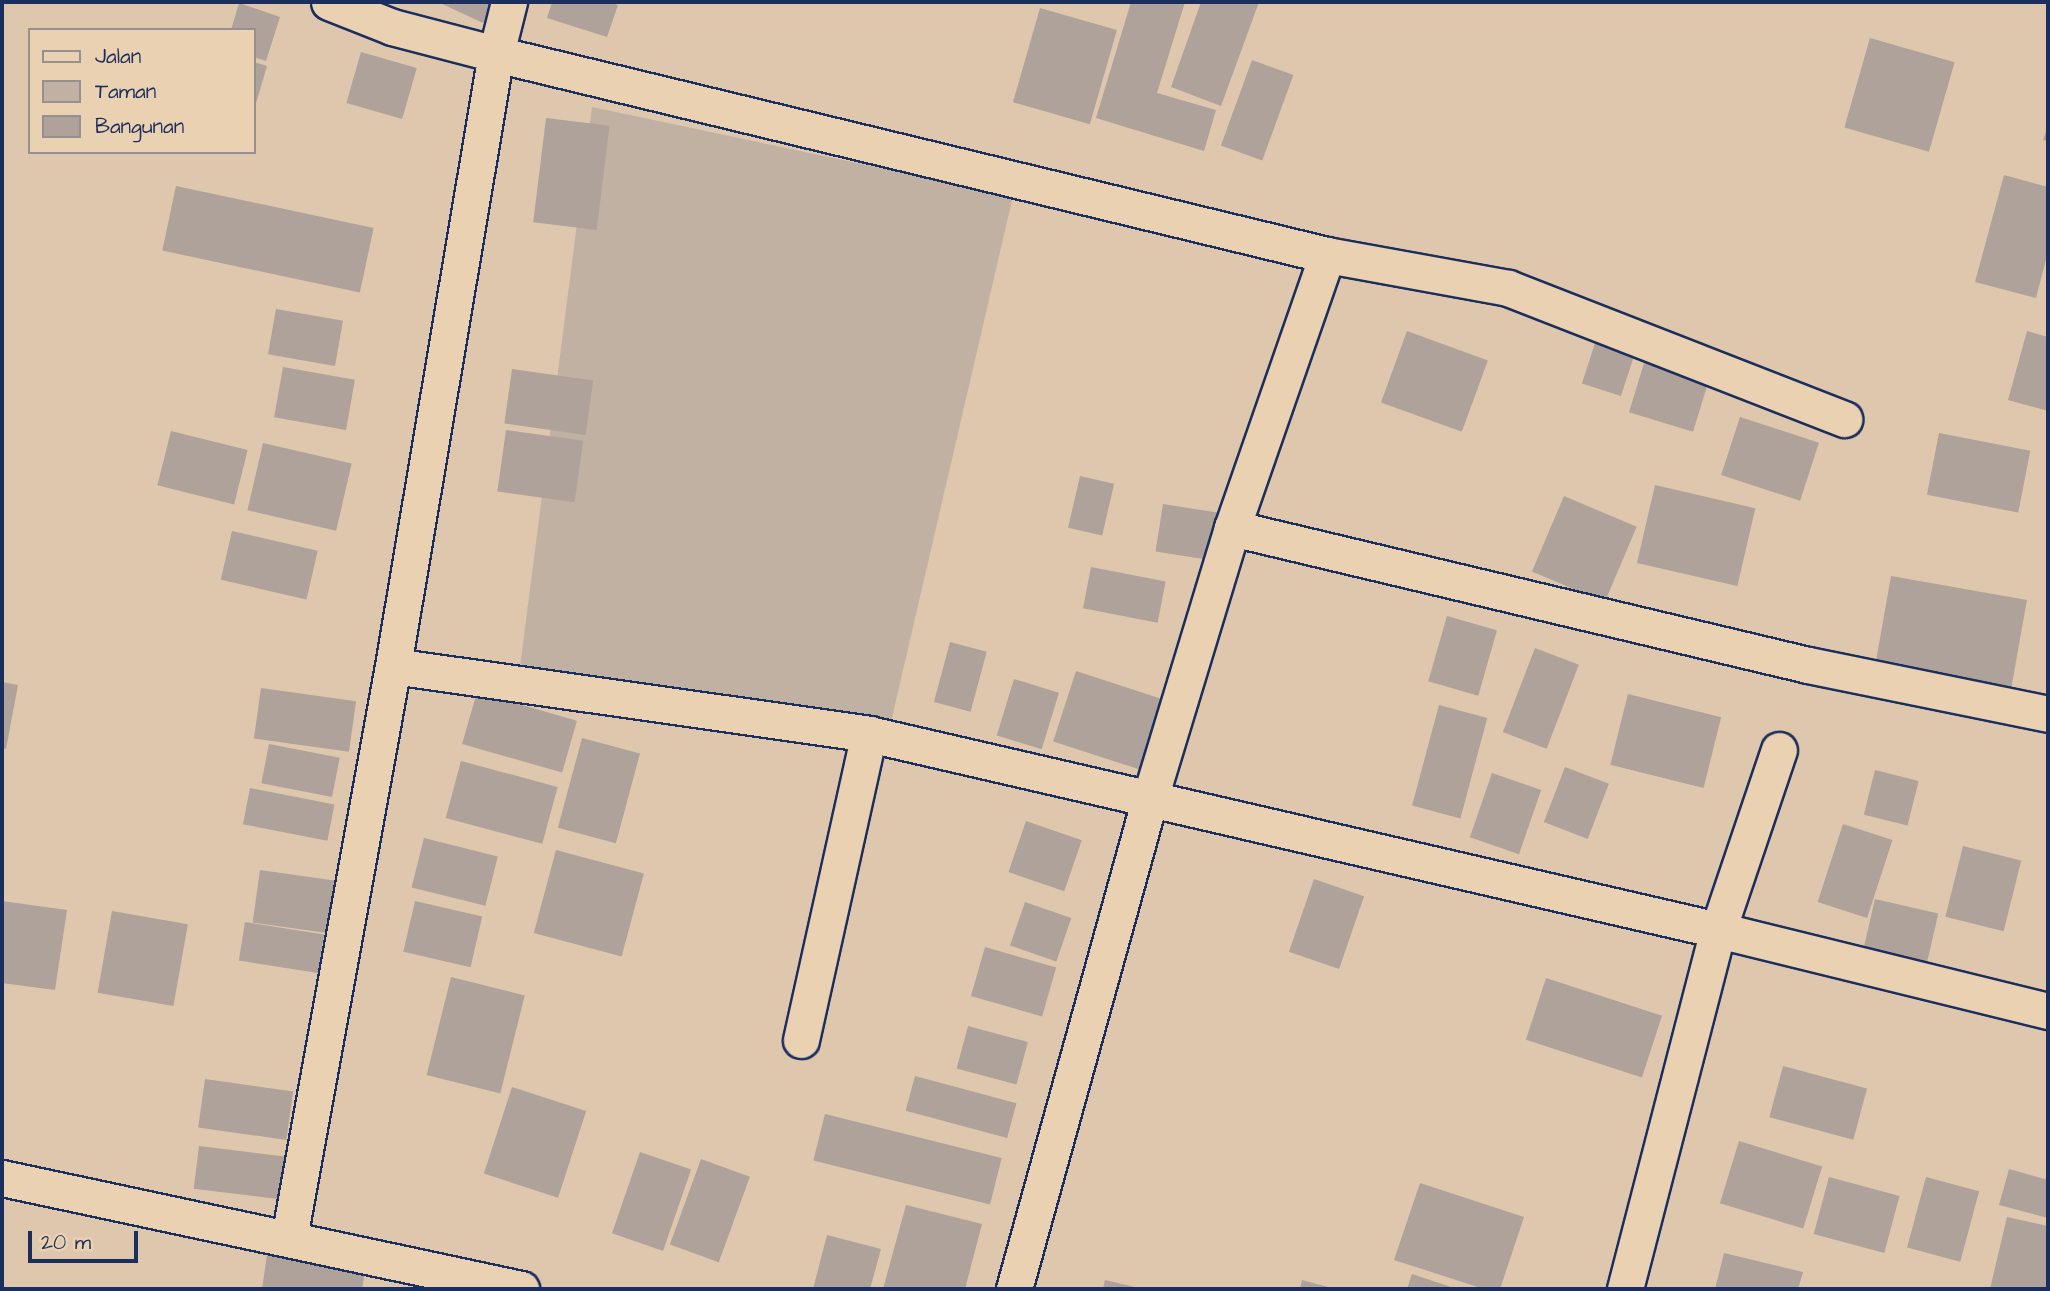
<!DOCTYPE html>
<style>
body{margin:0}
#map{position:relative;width:2050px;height:1291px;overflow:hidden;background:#dec7ad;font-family:"Architects Daughter",sans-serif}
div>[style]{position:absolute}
.green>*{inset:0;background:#c1b1a2}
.building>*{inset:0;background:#aea29a;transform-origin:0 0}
.roads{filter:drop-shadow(2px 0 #1b2f5e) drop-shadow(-2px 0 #1b2f5e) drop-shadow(0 2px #1b2f5e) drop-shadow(0 -2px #1b2f5e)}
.minor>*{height:35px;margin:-17.5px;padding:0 17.5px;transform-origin:17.5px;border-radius:17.5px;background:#ead1b2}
span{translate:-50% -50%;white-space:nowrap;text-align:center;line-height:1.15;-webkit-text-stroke:5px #ead1b2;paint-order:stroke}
.frame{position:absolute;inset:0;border:4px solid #1b2f5e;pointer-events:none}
.legend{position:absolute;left:28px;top:28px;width:228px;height:126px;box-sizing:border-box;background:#ead1b2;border:2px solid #979090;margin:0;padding:9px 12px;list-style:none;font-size:21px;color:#1b2f5e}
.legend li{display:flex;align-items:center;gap:14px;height:35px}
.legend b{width:35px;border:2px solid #979090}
.scale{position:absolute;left:28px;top:1231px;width:110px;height:32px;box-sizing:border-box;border:4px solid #1b2f5e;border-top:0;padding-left:9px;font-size:21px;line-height:24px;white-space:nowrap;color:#1b2f5e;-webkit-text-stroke:5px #ead1b2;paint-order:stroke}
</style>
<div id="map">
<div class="green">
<i style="clip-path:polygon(592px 107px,1013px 196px,891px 722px,520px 667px)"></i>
</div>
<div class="building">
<i style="clip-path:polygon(438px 2px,493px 2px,483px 23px)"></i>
<i style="clip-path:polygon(552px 2px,608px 2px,618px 5px,607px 37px,547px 18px)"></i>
<i style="clip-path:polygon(1131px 2px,1185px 2px,1157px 93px,1216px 110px,1204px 151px,1096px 118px)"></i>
<i style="clip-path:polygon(1201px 2px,1259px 2px,1221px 106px,1171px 87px)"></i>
<i style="clip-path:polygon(239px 3px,280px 17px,266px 61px,254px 57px,254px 30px,231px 30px)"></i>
<i style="left:1040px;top:8px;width:80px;height:98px;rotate:16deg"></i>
<i style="left:1870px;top:38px;width:88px;height:93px;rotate:16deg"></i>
<i style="left:361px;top:52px;width:58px;height:53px;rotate:16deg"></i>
<i style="left:1252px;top:60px;width:44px;height:91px;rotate:20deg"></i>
<i style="clip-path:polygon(254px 62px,267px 66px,254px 110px)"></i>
<i style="left:546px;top:118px;width:64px;height:105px;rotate:7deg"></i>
<i style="clip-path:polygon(2048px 125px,2048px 141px,2043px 140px)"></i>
<i style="clip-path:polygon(2004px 175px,2048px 187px,2048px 252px,2036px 298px,1975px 282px)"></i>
<i style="left:176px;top:186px;width:202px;height:66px;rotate:12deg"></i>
<i style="left:276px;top:309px;width:68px;height:46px;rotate:10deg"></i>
<i style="left:1407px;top:331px;width:86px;height:76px;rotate:20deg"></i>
<i style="clip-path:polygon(2027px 331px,2048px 337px,2048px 411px,2008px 400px)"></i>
<i style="left:1598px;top:334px;width:41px;height:52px;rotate:18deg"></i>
<i style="left:1648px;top:350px;width:67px;height:65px;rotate:17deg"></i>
<i style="left:283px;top:367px;width:73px;height:51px;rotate:10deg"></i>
<i style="left:512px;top:369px;width:82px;height:55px;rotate:8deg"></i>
<i style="left:1740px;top:417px;width:83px;height:61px;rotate:18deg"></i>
<i style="left:506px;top:430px;width:78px;height:62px;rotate:8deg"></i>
<i style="left:171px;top:431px;width:79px;height:56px;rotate:14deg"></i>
<i style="left:1939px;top:433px;width:93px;height:63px;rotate:11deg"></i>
<i style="left:263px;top:443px;width:91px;height:69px;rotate:13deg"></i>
<i style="left:1080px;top:476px;width:35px;height:53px;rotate:13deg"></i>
<i style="left:1655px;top:485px;width:103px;height:80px;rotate:13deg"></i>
<i style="left:1564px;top:496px;width:79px;height:82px;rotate:23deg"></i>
<i style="left:1163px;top:504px;width:63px;height:48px;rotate:9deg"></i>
<i style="left:232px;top:531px;width:88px;height:50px;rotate:13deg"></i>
<i style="left:1091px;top:567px;width:76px;height:42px;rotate:11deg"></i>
<i style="left:1891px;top:576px;width:138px;height:89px;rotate:10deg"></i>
<i style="left:1447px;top:616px;width:52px;height:68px;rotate:16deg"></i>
<i style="left:950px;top:642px;width:38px;height:62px;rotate:15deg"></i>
<i style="left:1535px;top:648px;width:47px;height:90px;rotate:21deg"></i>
<i style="left:1076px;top:671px;width:100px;height:74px;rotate:18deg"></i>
<i style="left:1014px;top:679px;width:47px;height:59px;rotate:17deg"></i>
<i style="clip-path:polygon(2px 682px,18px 685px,6px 749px,2px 748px)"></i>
<i style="left:261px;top:688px;width:96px;height:51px;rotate:8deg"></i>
<i style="left:477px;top:692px;width:104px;height:54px;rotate:16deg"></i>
<i style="left:1628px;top:694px;width:96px;height:73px;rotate:14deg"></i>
<i style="left:1439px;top:705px;width:50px;height:104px;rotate:15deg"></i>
<i style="left:582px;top:738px;width:60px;height:93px;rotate:15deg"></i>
<i style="left:269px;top:744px;width:72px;height:40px;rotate:11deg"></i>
<i style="left:461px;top:761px;width:100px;height:59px;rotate:15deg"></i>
<i style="left:1565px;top:767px;width:47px;height:59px;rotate:21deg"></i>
<i style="left:1875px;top:770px;width:45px;height:46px;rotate:14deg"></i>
<i style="left:1492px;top:773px;width:52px;height:68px;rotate:19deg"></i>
<i style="left:250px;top:788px;width:86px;height:37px;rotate:11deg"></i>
<i style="left:1026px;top:821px;width:59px;height:54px;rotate:19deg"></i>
<i style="left:1843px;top:824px;width:52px;height:82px;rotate:18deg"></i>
<i style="left:424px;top:838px;width:76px;height:51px;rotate:14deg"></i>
<i style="left:1963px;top:846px;width:60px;height:73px;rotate:14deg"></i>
<i style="left:556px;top:850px;width:91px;height:86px;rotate:15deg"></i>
<i style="left:260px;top:870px;width:82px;height:53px;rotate:8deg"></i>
<i style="left:1314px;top:879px;width:53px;height:77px;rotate:19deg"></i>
<i style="left:1875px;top:899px;width:65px;height:56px;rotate:13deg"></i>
<i style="clip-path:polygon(2px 901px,67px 910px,55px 990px,2px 983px)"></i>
<i style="left:415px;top:901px;width:69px;height:52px;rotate:13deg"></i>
<i style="left:1025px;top:902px;width:49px;height:46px;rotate:19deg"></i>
<i style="left:112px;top:911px;width:77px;height:83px;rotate:10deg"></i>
<i style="left:245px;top:922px;width:80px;height:39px;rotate:9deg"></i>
<i style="left:985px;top:947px;width:74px;height:51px;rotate:16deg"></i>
<i style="left:451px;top:977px;width:76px;height:101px;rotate:14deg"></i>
<i style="left:1546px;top:978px;width:122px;height:65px;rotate:18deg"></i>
<i style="left:968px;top:1026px;width:62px;height:44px;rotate:15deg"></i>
<i style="left:1783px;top:1066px;width:87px;height:53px;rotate:15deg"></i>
<i style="left:915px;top:1076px;width:105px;height:36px;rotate:15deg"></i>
<i style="left:205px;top:1079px;width:89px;height:49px;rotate:8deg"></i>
<i style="left:512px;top:1087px;width:78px;height:91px;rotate:18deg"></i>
<i style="left:825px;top:1114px;width:182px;height:48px;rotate:14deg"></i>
<i style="left:1739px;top:1141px;width:87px;height:65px;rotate:17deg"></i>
<i style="left:199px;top:1146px;width:88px;height:43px;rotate:7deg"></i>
<i style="left:640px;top:1152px;width:54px;height:86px;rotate:19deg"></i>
<i style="left:701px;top:1159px;width:52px;height:91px;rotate:20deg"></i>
<i style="clip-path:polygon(2009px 1169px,2048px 1180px,2048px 1218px,1999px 1205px)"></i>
<i style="left:1829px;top:1177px;width:73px;height:59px;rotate:15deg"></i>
<i style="left:1926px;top:1177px;width:55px;height:73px;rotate:15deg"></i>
<i style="clip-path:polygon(1420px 1183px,1524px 1217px,1500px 1289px,1484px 1289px,1394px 1260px)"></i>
<i style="clip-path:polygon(906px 1205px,982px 1224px,965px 1289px,883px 1289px)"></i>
<i style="clip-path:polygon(2007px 1217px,2048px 1226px,2048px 1289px,1990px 1289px)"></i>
<i style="clip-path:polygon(827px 1235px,881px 1249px,870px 1289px,813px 1289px)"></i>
<i style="clip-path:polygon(1724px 1253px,1803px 1272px,1798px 1289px,1715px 1289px)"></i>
<i style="clip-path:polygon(267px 1255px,365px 1272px,362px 1289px,262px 1289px)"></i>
<i style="clip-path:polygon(1412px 1274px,1457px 1289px,1407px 1289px)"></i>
<i style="clip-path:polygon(1105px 1280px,1139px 1288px,1139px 1289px,1103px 1289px)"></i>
<i style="clip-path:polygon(1302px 1280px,1332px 1288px,1332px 1289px,1300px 1289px)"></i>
</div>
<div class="roads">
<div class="minor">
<i style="left:329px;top:2px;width:68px;rotate:21.6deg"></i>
<i style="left:392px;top:27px;width:107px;rotate:14.6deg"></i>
<i style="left:496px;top:54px;width:855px;rotate:13.6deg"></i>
<i style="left:1327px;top:255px;width:184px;rotate:10.3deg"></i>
<i style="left:1508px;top:288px;width:361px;rotate:21.3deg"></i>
<i style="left:1232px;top:528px;width:592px;rotate:13.38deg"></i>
<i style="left:1808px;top:665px;width:245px;rotate:11.5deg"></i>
<i style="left:393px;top:666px;width:481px;rotate:8.1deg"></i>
<i style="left:869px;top:734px;width:871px;rotate:13deg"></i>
<i style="left:1718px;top:930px;width:340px;rotate:13.8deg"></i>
<i style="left:801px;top:1040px;width:313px;rotate:-77.5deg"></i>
<i style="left:2px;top:1178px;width:531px;rotate:12.07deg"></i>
<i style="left:289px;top:1238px;width:581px;rotate:-79.7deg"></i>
<i style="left:393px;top:666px;width:621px;rotate:-80.45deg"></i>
<i style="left:496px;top:54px;width:54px;rotate:-76deg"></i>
<i style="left:1014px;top:1289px;width:509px;rotate:-74.52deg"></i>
<i style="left:1150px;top:798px;width:282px;rotate:-73.1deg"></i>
<i style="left:1232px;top:528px;width:289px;rotate:-70.8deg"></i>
<i style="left:1625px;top:1289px;width:371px;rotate:-75.5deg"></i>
<i style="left:1718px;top:930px;width:190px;rotate:-71.3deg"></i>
</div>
</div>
<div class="frame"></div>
<ul class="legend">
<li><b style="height:9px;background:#ead1b2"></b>Jalan</li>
<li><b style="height:19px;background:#c1b1a2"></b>Taman</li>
<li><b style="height:19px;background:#aea29a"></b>Bangunan</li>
</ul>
<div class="scale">20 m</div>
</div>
